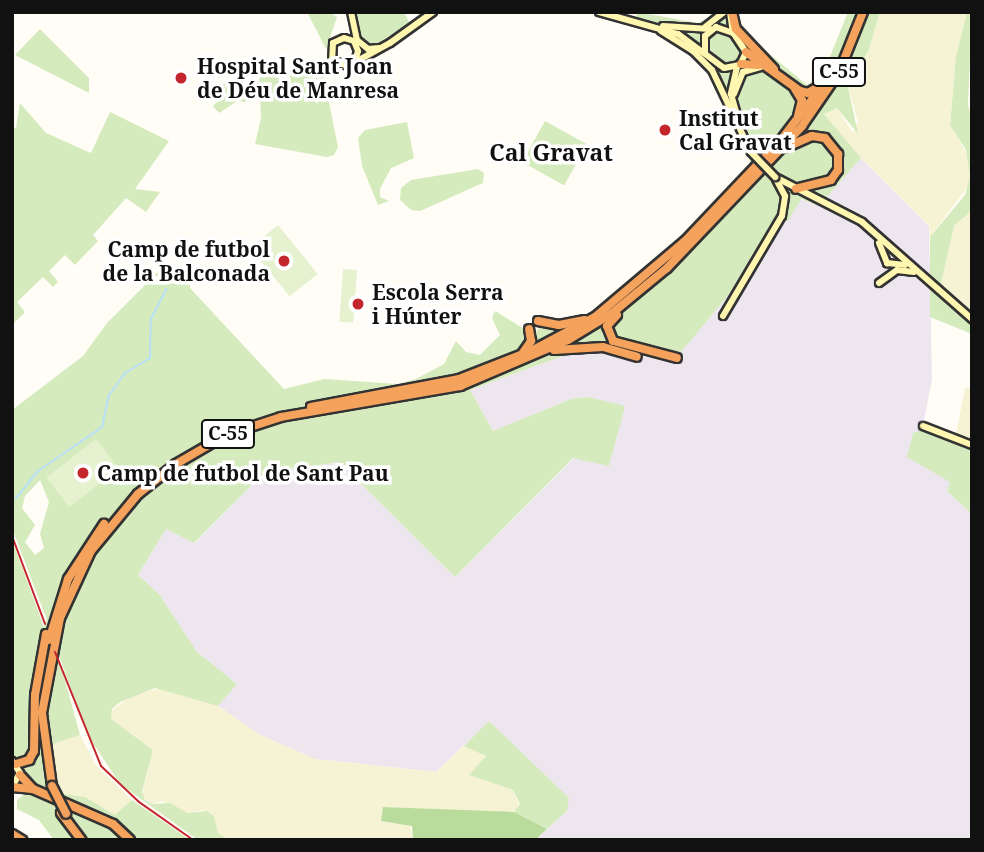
<!DOCTYPE html>
<meta charset="utf-8">
<style>
body{margin:0}
#map{position:relative;width:984px;height:852px;overflow:hidden;background:#fffdf5;font-family:"Noto Serif",serif}
div>[style]{position:absolute}
.industrial>*{inset:0;background:#eee6ef}
.farmland>*{inset:0;background:#f6f3d4}
.green>*{inset:0;background:#d5ebbd;transform-origin:0 0}
.forest>*{inset:0;background:#b9dc9c}
.pitch>*{inset:0;background:#e6f2cf;transform-origin:0 0}
.stream>*{height:2px;margin:-1px;padding:0 1px;transform-origin:1px;border-radius:1px;background:#b9e0f7}
.roads{filter:drop-shadow(2px 0 #333) drop-shadow(-2px 0 #333) drop-shadow(0 2px #333) drop-shadow(0 -2px #333)}
.secondary>*{height:6px;margin:-3px;padding:0 3px;transform-origin:3px;border-radius:3px;background:#fff6b0}
.highway>*{height:8px;margin:-4px;padding:0 4px;transform-origin:4px;border-radius:4px;background:#f5a25d}
.rail>*{height:2px;margin:-1px;padding:0 1px;transform-origin:1px;border-radius:1px;background:#c4262e}
.bridges{filter:drop-shadow(2px 0 #333) drop-shadow(-2px 0 #333) drop-shadow(0 2px #333) drop-shadow(0 -2px #333)}
.secondary-bridge>*{height:6px;margin:-3px;padding:0 3px;transform-origin:3px;border-radius:3px;background:#fff6b0}
.highway-bridge>*{height:8px;margin:-4px;padding:0 4px;transform-origin:4px;border-radius:4px;background:#f5a25d}
.dots>*{width:19px;height:19px;translate:-50% -50%;box-sizing:border-box;border:4px solid #fff;border-radius:50%}
span{translate:-50% -50%;white-space:nowrap;text-align:center;line-height:1.15;-webkit-text-stroke:7px #fff;paint-order:stroke}
.shield-label span{padding:2px 5px;background:#fff;border:2px solid;border-radius:5px;-webkit-text-stroke-width:0}
.shield-label{font-size:19px;color:#111;font-weight:700}
.poi-label{font-size:21px;color:#111;font-weight:700}
.left{translate:0 -50%;text-align:left}
.right{translate:-100% -50%;text-align:right}
.neighbourhood-label{font-size:23px;color:#111;font-weight:700}
.frame{position:absolute;inset:0;border:14px solid #111;pointer-events:none}
</style>
<div id="map">
<div class="industrial">
<i style="clip-path:polygon(861px 158px,929px 226px,932px 380px,922px 430px,950px 482px,947px 491px,972px 514px,972px 840px,535px 840px,567px 811px,490px 721px,436px 772px,315px 759px,260px 735px,218px 706px,237px 684px,197px 652px,159px 594px,138px 575px,166px 529px,195px 543px,263px 474px,339px 462px,455px 577px,625px 407px,589px 397px,571px 399px,493px 431px,470px 390px,570px 353px,571px 345px,614px 320px,617px 336px,674px 353px,682px 351px,740px 281px,777px 217px,800px 199px,819px 206px)"></i>
</div>
<div class="farmland">
<i style="clip-path:polygon(880px 12px,967px 12px,956px 56px,950px 123px,971px 162px,969px 185px,930px 237px,929px 226px,846px 143px,824px 114px,837px 108px,853px 133px,858px 122px,847px 82px,868px 52px)"></i>
<i style="clip-path:polygon(972px 210px,972px 314px,940px 288px,954px 226px)"></i>
<i style="clip-path:polygon(965px 388px,972px 388px,972px 441px,956px 434px)"></i>
<i style="clip-path:polygon(160px 688px,218px 706px,260px 735px,315px 759px,436px 772px,464px 746px,476px 748px,486px 758px,470px 775px,513px 790px,520px 808px,510px 813px,386px 807px,381px 821px,410px 825px,413px 840px,226px 840px,218px 833px,212px 814px,204px 810px,187px 813px,162px 801px,152px 804px,142px 796px,153px 750px,111px 719px,112px 711px,129px 697px)"></i>
<i style="clip-path:polygon(80px 735px,95px 764px,132px 800px,116px 816px,85px 797px,59px 793px,54px 782px,47px 745px)"></i>
</div>
<div class="green">
<i style="clip-path:polygon(307px 12px,329px 12px,337px 17px,326px 49px)"></i>
<i style="clip-path:polygon(355px 12px,404px 12px,409px 22px,386px 42px,372px 44px,358px 35px)"></i>
<i style="clip-path:polygon(evenodd,637px 12px,698px 23px,719px 12px,807px 85px,823px 74px,848px 12px,880px 12px,868px 52px,847px 82px,858px 134px,837px 108px,824px 114px,861px 158px,819px 206px,801px 199px,788px 221px,777px 218px,740px 281px,682px 351px,674px 353px,617px 336px,612px 325px,605px 323px,606px 336px,613px 343px,670px 363px,604px 345px,572px 345px,571px 353px,470px 390px,493px 431px,571px 399px,589px 397px,625px 406px,609px 466px,573px 458px,455px 577px,339px 462px,263px 474px,194px 543px,166px 529px,138px 575px,159px 594px,197px 652px,237px 684px,218px 706px,155px 688px,120px 702px,112px 709px,111px 719px,153px 750px,142px 792px,145px 800px,152px 804px,170px 803px,187px 813px,207px 811px,214px 816px,218px 833px,227px 839px,198px 840px,120px 784px,87px 734px,56px 647px,80px 735px,47px 746px,59px 793px,85px 797px,115px 815px,132px 800px,190px 840px,54px 840px,39px 820px,17px 809px,17px 800px,25px 794px,12px 794px,12px 540px,44px 627px,47px 620px,12px 528px,12px 410px,83px 356px,107px 323px,166px 264px,190px 274px,190px 288px,284px 389px,324px 379px,398px 384px,416px 379px,444px 364px,456px 341px,466px 352px,480px 355px,500px 335px,492px 318px,495px 311px,534px 335px,545px 320px,569px 322px,603px 308px,636px 282px,751px 164px,714px 78px,682px 46px,635px 24px,637px 12px,40px 480px,49px 502px,40px 534px,44px 548px,35px 555px,25px 542px,35px 525px,22px 508px,25px 496px,40px 480px)"></i>
<i style="clip-path:polygon(967px 12px,972px 12px,968px 104px,972px 122px,972px 210px,954px 226px,940px 288px,972px 314px,972px 334px,930px 317px,930px 237px,965px 195px,970px 176px,966px 150px,950px 125px,956px 56px)"></i>
<i style="clip-path:polygon(40px 29px,89px 78px,89px 93px,15px 55px)"></i>
<i style="clip-path:polygon(322px 68px,338px 147px,334px 155px,327px 157px,255px 144px,261px 118px,259px 74px)"></i>
<i style="clip-path:polygon(232px 80px,239px 80px,234px 93px,246px 98px,246px 102px,237px 101px,219px 113px,213px 106px,220px 99px,215px 89px)"></i>
<i style="clip-path:polygon(20px 103px,46px 133px,91px 153px,110px 112px,169px 141px,135px 189px,160px 192px,146px 212px,126px 198px,93px 235px,98px 241px,75px 265px,65px 255px,49px 271px,58px 282px,53px 287px,43px 277px,17px 302px,25px 312px,12px 325px,12px 127px,16px 128px)"></i>
<i style="left:545px;top:121px;width:48px;height:47px;rotate:29deg"></i>
<i style="clip-path:polygon(407px 122px,414px 158px,391px 168px,380px 189px,380px 197px,389px 201px,378px 205px,362px 166px,358px 138px,365px 130px)"></i>
<i style="clip-path:polygon(478px 169px,484px 173px,483px 183px,420px 211px,411px 210px,400px 200px,401px 188px,411px 180px)"></i>
<i style="clip-path:polygon(923px 422px,972px 441px,972px 514px,947px 491px,950px 482px,907px 457px,913px 433px,922px 430px)"></i>
<i style="clip-path:polygon(489px 721px,569px 798px,567px 811px,547px 829px,514px 812px,520px 804px,513px 790px,469px 775px,486px 756px,464px 746px)"></i>
</div>
<div class="forest">
<i style="clip-path:polygon(383px 807px,514px 812px,547px 829px,535px 840px,413px 840px,412px 826px,381px 821px)"></i>
</div>
<div class="pitch">
<i style="left:278px;top:225px;width:63px;height:36px;rotate:51deg"></i>
<i style="left:343px;top:269px;width:14px;height:53px;rotate:4deg"></i>
<i style="left:96px;top:439px;width:37px;height:63px;rotate:52deg"></i>
</div>
<div class="stream">
<i style="left:16px;top:498px;width:35px;rotate:-51deg"></i>
<i style="left:38px;top:471px;width:78px;rotate:-34.5deg"></i>
<i style="left:102px;top:427px;width:33px;rotate:-78deg"></i>
<i style="left:109px;top:395px;width:27px;rotate:-54deg"></i>
<i style="left:125px;top:373px;width:29px;rotate:-31deg"></i>
<i style="left:150px;top:358px;width:39px;rotate:-89deg"></i>
<i style="left:151px;top:319px;width:34px;rotate:-63deg"></i>
</div>
<div class="roads">
<div class="secondary">
<i style="left:351px;top:12px;width:29px;rotate:78deg"></i>
<i style="left:357px;top:40px;width:14px;rotate:39deg"></i>
<i style="left:368px;top:49px;width:11px;rotate:-5deg"></i>
<i style="left:599px;top:12px;width:82px;rotate:15.6deg"></i>
<i style="left:678px;top:34px;width:57px;rotate:36.5deg"></i>
<i style="left:724px;top:68px;width:16px;rotate:-11deg"></i>
<i style="left:740px;top:65px;width:14px;rotate:-65deg"></i>
<i style="left:746px;top:52px;width:23px;rotate:-124deg"></i>
<i style="left:733px;top:33px;width:18px;rotate:-161deg"></i>
<i style="left:716px;top:27px;width:14px;rotate:141deg"></i>
<i style="left:705px;top:36px;width:15px;rotate:90deg"></i>
<i style="left:730px;top:12px;width:21px;rotate:82deg"></i>
<i style="left:663px;top:26px;width:47px;rotate:3.7deg"></i>
<i style="left:705px;top:27px;width:24px;rotate:-38deg"></i>
<i style="left:661px;top:31px;width:38px;rotate:32deg"></i>
<i style="left:693px;top:51px;width:27px;rotate:45deg"></i>
<i style="left:712px;top:70px;width:91px;rotate:64.6deg"></i>
<i style="left:355px;top:62px;width:11px;rotate:-75deg"></i>
<i style="left:358px;top:51px;width:11px;rotate:-112deg"></i>
<i style="left:354px;top:41px;width:10px;rotate:-163deg"></i>
<i style="left:344px;top:38px;width:12px;rotate:156deg"></i>
<i style="left:333px;top:43px;width:17px;rotate:93deg"></i>
<i style="left:332px;top:60px;width:17px;rotate:21deg"></i>
<i style="left:348px;top:66px;width:48px;rotate:-28.7deg"></i>
<i style="left:390px;top:43px;width:53px;rotate:-35.8deg"></i>
<i style="left:737px;top:67px;width:28px;rotate:103deg"></i>
<i style="left:731px;top:94px;width:32px;rotate:74deg"></i>
<i style="left:734px;top:94px;width:24px;rotate:-68deg"></i>
<i style="left:743px;top:72px;width:18px;rotate:-16deg"></i>
<i style="left:775px;top:177px;width:98px;rotate:27.3deg"></i>
<i style="left:862px;top:222px;width:147px;rotate:41.4deg"></i>
<i style="left:879px;top:243px;width:22px;rotate:68deg"></i>
<i style="left:887px;top:263px;width:18px;rotate:6deg"></i>
<i style="left:879px;top:283px;width:22px;rotate:-36deg"></i>
<i style="left:897px;top:270px;width:17px;rotate:7deg"></i>
<i style="left:723px;top:316px;width:116px;rotate:-59.5deg"></i>
<i style="left:782px;top:216px;width:20px;rotate:-81deg"></i>
<i style="left:785px;top:196px;width:19px;rotate:-118deg"></i>
<i style="left:923px;top:426px;width:53px;rotate:21.2deg"></i>
<i style="left:12px;top:761px;width:14px;rotate:56deg"></i>
<i style="left:20px;top:773px;width:16px;rotate:120deg"></i>
</div>
<div class="highway">
<i style="left:732px;top:12px;width:17px;rotate:77deg"></i>
<i style="left:736px;top:29px;width:55px;rotate:46.5deg"></i>
<i style="left:746px;top:52px;width:67px;rotate:35.8deg"></i>
<i style="left:800px;top:91px;width:8px;rotate:14deg"></i>
<i style="left:808px;top:93px;width:14px;rotate:-30deg"></i>
<i style="left:741px;top:64px;width:18px;rotate:3deg"></i>
<i style="left:795px;top:89px;width:13px;rotate:58deg"></i>
<i style="left:802px;top:100px;width:16px;rotate:104deg"></i>
<i style="left:787px;top:147px;width:27px;rotate:-24deg"></i>
<i style="left:812px;top:136px;width:13px;rotate:9deg"></i>
<i style="left:825px;top:138px;width:21px;rotate:51deg"></i>
<i style="left:838px;top:154px;width:16px;rotate:90deg"></i>
<i style="left:838px;top:170px;width:12px;rotate:125deg"></i>
<i style="left:831px;top:180px;width:36px;rotate:166deg"></i>
<i style="left:617px;top:315px;width:15px;rotate:132deg"></i>
<i style="left:607px;top:326px;width:16px;rotate:68deg"></i>
<i style="left:613px;top:341px;width:66px;rotate:14.9deg"></i>
<i style="left:538px;top:321px;width:21px;rotate:11deg"></i>
<i style="left:559px;top:325px;width:26px;rotate:-11deg"></i>
<i style="left:554px;top:350px;width:49px;rotate:-3.5deg"></i>
<i style="left:603px;top:347px;width:35px;rotate:16deg"></i>
<i style="left:522px;top:354px;width:16px;rotate:-55deg"></i>
<i style="left:531px;top:341px;width:12px;rotate:-99deg"></i>
<i style="left:311px;top:407px;width:151px;rotate:-10.7deg"></i>
<i style="left:459px;top:379px;width:79px;rotate:-21.4deg"></i>
<i style="left:533px;top:350px;width:70px;rotate:-28deg"></i>
<i style="left:595px;top:317px;width:118px;rotate:-40.2deg"></i>
<i style="left:685px;top:241px;width:139px;rotate:-46.5deg"></i>
<i style="left:781px;top:140px;width:81px;rotate:-52.6deg"></i>
<i style="left:49px;top:640px;width:64px;rotate:-72.7deg"></i>
<i style="left:68px;top:579px;width:66px;rotate:-56.8deg"></i>
<i style="left:16px;top:764px;width:14px;rotate:-17deg"></i>
<i style="left:29px;top:760px;width:10px;rotate:-61deg"></i>
<i style="left:34px;top:751px;width:56px;rotate:-89deg"></i>
<i style="left:35px;top:695px;width:62px;rotate:-79.8deg"></i>
<i style="left:20px;top:775px;width:19px;rotate:47deg"></i>
<i style="left:33px;top:789px;width:87px;rotate:23.6deg"></i>
<i style="left:113px;top:824px;width:23px;rotate:43deg"></i>
<i style="left:52px;top:786px;width:74px;rotate:-97.8deg"></i>
<i style="left:42px;top:713px;width:97px;rotate:-79.3deg"></i>
<i style="left:60px;top:618px;width:74px;rotate:-65.2deg"></i>
<i style="left:91px;top:551px;width:74px;rotate:-50.5deg"></i>
<i style="left:138px;top:494px;width:48px;rotate:-38.3deg"></i>
<i style="left:176px;top:464px;width:58px;rotate:-30.1deg"></i>
<i style="left:226px;top:435px;width:58px;rotate:-18.1deg"></i>
<i style="left:281px;top:417px;width:182px;rotate:-9.8deg"></i>
<i style="left:460px;top:386px;width:117px;rotate:-23.1deg"></i>
<i style="left:568px;top:340px;width:50px;rotate:-31.2deg"></i>
<i style="left:611px;top:314px;width:72px;rotate:-39.4deg"></i>
<i style="left:667px;top:268px;width:196px;rotate:-46.4deg"></i>
<i style="left:802px;top:126px;width:65px;rotate:-55.6deg"></i>
<i style="left:839px;top:72px;width:65px;rotate:-68.2deg"></i>
<i style="left:12px;top:787px;width:18px;rotate:6deg"></i>
<i style="left:61px;top:813px;width:34px;rotate:53deg"></i>
<i style="left:12px;top:834px;width:12px;rotate:31deg"></i>
</div>
</div>
<div class="rail">
<i style="left:12px;top:536px;width:94px;rotate:69.4deg"></i>
<i style="left:55px;top:652px;width:123px;rotate:68deg"></i>
<i style="left:101px;top:766px;width:52px;rotate:43.5deg"></i>
<i style="left:139px;top:802px;width:66px;rotate:35.1deg"></i>
</div>
<div class="bridges">
<div class="secondary-bridge">
<i style="left:751px;top:152px;width:35px;rotate:46deg"></i>
</div>
<div class="highway-bridge">
<i style="left:52px;top:786px;width:31px;rotate:63deg"></i>
</div>
</div>
<div class="dots">
<i style="left:181px;top:78px;background:#c4262e"></i>
<i style="left:665px;top:130px;background:#c4262e"></i>
<i style="left:284px;top:261px;background:#c4262e"></i>
<i style="left:358px;top:304px;background:#c4262e"></i>
<i style="left:83px;top:473px;background:#c4262e"></i>
</div>
<div class="shield-label">
<span style="left:839px;top:72px">C-55</span>
<span style="left:228px;top:434px">C-55</span>
</div>
<div class="poi-label">
<span class="left" style="left:197px;top:78px">Hospital Sant Joan<br>de Déu de Manresa</span>
<span class="left" style="left:679px;top:130px">Institut<br>Cal Gravat</span>
<span class="right" style="left:270px;top:261px">Camp de futbol<br>de la Balconada</span>
<span class="left" style="left:372px;top:304px">Escola Serra<br>i Húnter</span>
<span class="left" style="left:97px;top:473px">Camp de futbol de Sant Pau</span>
</div>
<div class="neighbourhood-label">
<span style="left:551px;top:152px">Cal Gravat</span>
</div>
<div class="frame"></div>
</div>
